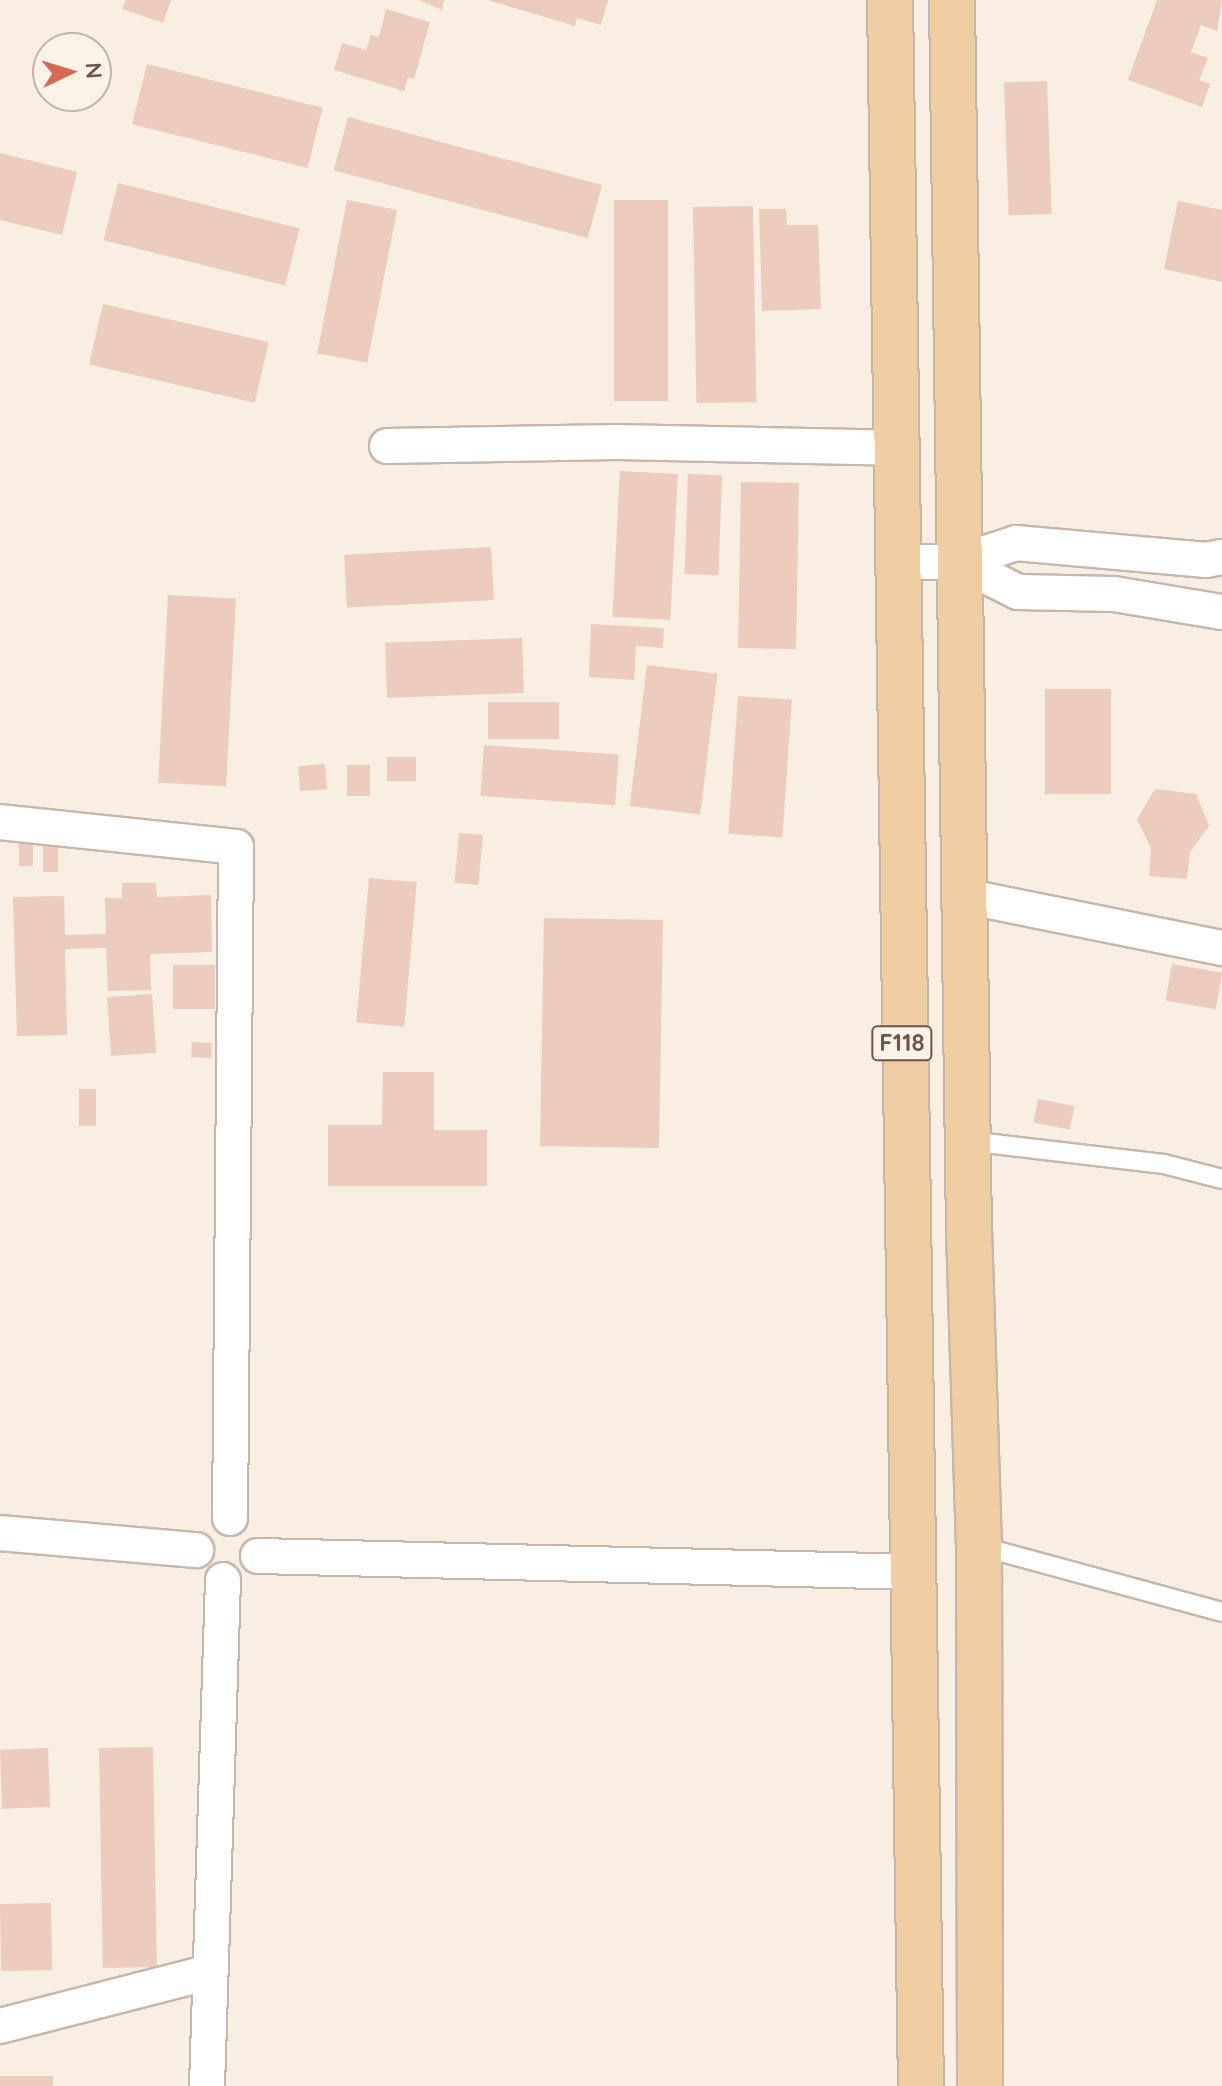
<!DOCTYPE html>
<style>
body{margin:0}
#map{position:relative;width:1222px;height:2086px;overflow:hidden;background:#f9eee2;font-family:Quicksand,sans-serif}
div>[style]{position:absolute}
.building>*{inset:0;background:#ebccbd;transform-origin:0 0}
.roads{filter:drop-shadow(2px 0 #c7b6ab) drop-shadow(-2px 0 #c7b6ab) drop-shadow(0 2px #c7b6ab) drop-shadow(0 -2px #c7b6ab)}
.service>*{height:18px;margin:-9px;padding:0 9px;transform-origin:9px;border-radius:9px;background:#fff}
.minor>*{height:34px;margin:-17px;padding:0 17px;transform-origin:17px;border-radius:17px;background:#fff}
.primary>*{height:44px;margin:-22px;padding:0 22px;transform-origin:22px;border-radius:22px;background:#f0cea1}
span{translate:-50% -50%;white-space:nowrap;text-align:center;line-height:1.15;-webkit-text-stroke:6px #fcf3e7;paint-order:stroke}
.shield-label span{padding:2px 6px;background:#fcf3e7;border:2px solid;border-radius:6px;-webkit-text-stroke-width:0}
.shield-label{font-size:24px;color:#6d554c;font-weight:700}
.north{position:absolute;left:32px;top:32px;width:80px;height:80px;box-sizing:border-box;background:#fcf3e7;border:2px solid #c3b4a9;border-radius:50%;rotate:86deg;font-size:22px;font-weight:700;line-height:32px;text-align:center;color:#6d554c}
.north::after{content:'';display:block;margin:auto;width:28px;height:36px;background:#d46a55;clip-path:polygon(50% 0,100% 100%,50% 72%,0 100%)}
</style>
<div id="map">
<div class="building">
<i style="clip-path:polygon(126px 0,171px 0,163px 23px,122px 9px)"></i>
<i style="clip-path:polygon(419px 0,444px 0,442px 10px)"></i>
<i style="clip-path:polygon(488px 0,608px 0,601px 25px,577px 18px,575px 26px)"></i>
<i style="clip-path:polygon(1157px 0,1222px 0,1217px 31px,1201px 25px,1191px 52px,1208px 58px,1199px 80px,1210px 84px,1202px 107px,1128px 80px)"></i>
<i style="clip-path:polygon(386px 9px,430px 22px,414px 79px,408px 77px,404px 91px,334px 70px,342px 43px,366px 50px,371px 35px,379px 37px)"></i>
<i style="left:147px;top:64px;width:181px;height:62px;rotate:14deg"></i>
<i style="left:1047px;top:81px;width:133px;height:43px;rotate:88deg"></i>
<i style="left:348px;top:117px;width:263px;height:55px;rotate:15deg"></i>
<i style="clip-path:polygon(0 153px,77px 172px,62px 235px,0 220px)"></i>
<i style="left:118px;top:183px;width:187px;height:59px;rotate:14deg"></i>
<i style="left:347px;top:200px;width:51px;height:156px;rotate:11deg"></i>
<i style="left:614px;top:200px;width:54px;height:201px"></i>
<i style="clip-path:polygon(1178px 201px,1222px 210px,1222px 282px,1164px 269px)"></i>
<i style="left:753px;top:206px;width:196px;height:60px;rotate:89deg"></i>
<i style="clip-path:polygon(759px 209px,786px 209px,787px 225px,818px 225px,821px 309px,762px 311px)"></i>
<i style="left:103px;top:304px;width:170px;height:62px;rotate:13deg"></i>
<i style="left:620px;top:471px;width:58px;height:146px;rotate:3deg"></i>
<i style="left:688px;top:474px;width:34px;height:100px;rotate:2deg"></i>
<i style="left:741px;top:482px;width:58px;height:166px;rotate:1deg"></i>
<i style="left:491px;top:547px;width:53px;height:147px;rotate:87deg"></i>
<i style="left:168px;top:595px;width:68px;height:188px;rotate:3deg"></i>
<i style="clip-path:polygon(591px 624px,664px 628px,663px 648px,636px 646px,634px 680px,589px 677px)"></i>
<i style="left:522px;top:638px;width:55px;height:137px;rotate:88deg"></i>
<i style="left:647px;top:665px;width:71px;height:142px;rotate:7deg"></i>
<i style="left:1045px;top:689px;width:66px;height:105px"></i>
<i style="left:738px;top:696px;width:54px;height:138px;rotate:4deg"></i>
<i style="left:488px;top:702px;width:71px;height:37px"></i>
<i style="left:484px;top:745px;width:135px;height:51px;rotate:4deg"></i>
<i style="left:387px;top:757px;width:29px;height:24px"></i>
<i style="left:325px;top:764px;width:25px;height:27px;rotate:85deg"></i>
<i style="left:347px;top:765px;width:23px;height:31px"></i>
<i style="clip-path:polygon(1155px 789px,1196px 794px,1209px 826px,1190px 852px,1187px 879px,1149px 876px,1151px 848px,1137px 819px)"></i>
<i style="left:459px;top:833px;width:24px;height:50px;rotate:5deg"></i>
<i style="left:43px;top:837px;width:15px;height:35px"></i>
<i style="left:19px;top:839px;width:14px;height:27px"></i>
<i style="left:369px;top:878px;width:48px;height:145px;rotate:5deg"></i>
<i style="clip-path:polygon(122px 883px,156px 883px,157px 897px,211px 895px,212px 952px,150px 954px,151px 990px,108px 991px,106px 948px,65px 949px,67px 1035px,17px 1036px,13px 897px,64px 896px,65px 935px,106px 934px,105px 898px,122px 898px)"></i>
<i style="left:544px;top:918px;width:119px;height:228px;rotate:1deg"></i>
<i style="left:1172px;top:964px;width:51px;height:37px;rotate:10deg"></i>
<i style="left:173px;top:965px;width:42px;height:44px"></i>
<i style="left:152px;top:994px;width:59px;height:45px;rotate:86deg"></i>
<i style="left:192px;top:1042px;width:20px;height:15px;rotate:3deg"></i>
<i style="clip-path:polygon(383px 1072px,434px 1072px,434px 1130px,487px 1130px,487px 1186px,328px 1186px,328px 1125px,382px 1125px)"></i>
<i style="left:79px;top:1089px;width:17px;height:37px"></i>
<i style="left:1038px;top:1099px;width:37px;height:24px;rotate:11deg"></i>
<i style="left:153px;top:1747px;width:220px;height:54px;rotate:89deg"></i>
<i style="left:48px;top:1748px;width:59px;height:48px;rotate:88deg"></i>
<i style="left:51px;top:1903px;width:67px;height:51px;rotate:89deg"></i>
<i style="left:0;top:2076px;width:53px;height:10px"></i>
</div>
<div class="roads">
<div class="service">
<i style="left:968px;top:1141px;width:197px;rotate:6.7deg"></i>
<i style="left:1164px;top:1164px;width:60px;rotate:14.5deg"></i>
<i style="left:979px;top:1546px;width:252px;rotate:15.2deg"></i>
</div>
<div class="minor">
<i style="left:387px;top:446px;width:230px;rotate:-1deg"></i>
<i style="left:617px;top:442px;width:279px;rotate:1.2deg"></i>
<i style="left:897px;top:562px;width:61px"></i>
<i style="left:958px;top:562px;width:61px;rotate:-18.1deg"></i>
<i style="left:1016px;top:543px;width:191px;rotate:5.1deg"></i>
<i style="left:1206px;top:560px;width:16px;rotate:-11deg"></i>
<i style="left:958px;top:562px;width:67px;rotate:26.6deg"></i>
<i style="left:1018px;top:592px;width:96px;rotate:1.2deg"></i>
<i style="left:1114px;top:594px;width:109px;rotate:9.5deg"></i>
<i style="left:0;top:822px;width:237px;rotate:6deg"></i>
<i style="left:236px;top:847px;width:671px;rotate:90.51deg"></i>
<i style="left:964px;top:896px;width:263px;rotate:11.4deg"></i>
<i style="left:0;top:1533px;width:197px;rotate:5deg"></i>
<i style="left:258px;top:1556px;width:659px;rotate:1.39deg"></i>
<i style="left:0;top:2026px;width:217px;rotate:-14.4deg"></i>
<i style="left:207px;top:2086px;width:506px;rotate:-88.19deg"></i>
</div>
<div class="primary">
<i style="left:890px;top:0;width:2086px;rotate:89.15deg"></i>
<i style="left:952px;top:0;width:1229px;rotate:89.21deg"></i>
<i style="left:969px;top:1229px;width:317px;rotate:88.2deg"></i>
<i style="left:979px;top:1546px;width:540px;rotate:89.89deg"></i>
</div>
</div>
<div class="shield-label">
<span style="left:902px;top:1043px">F118</span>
</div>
<div class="north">N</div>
</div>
